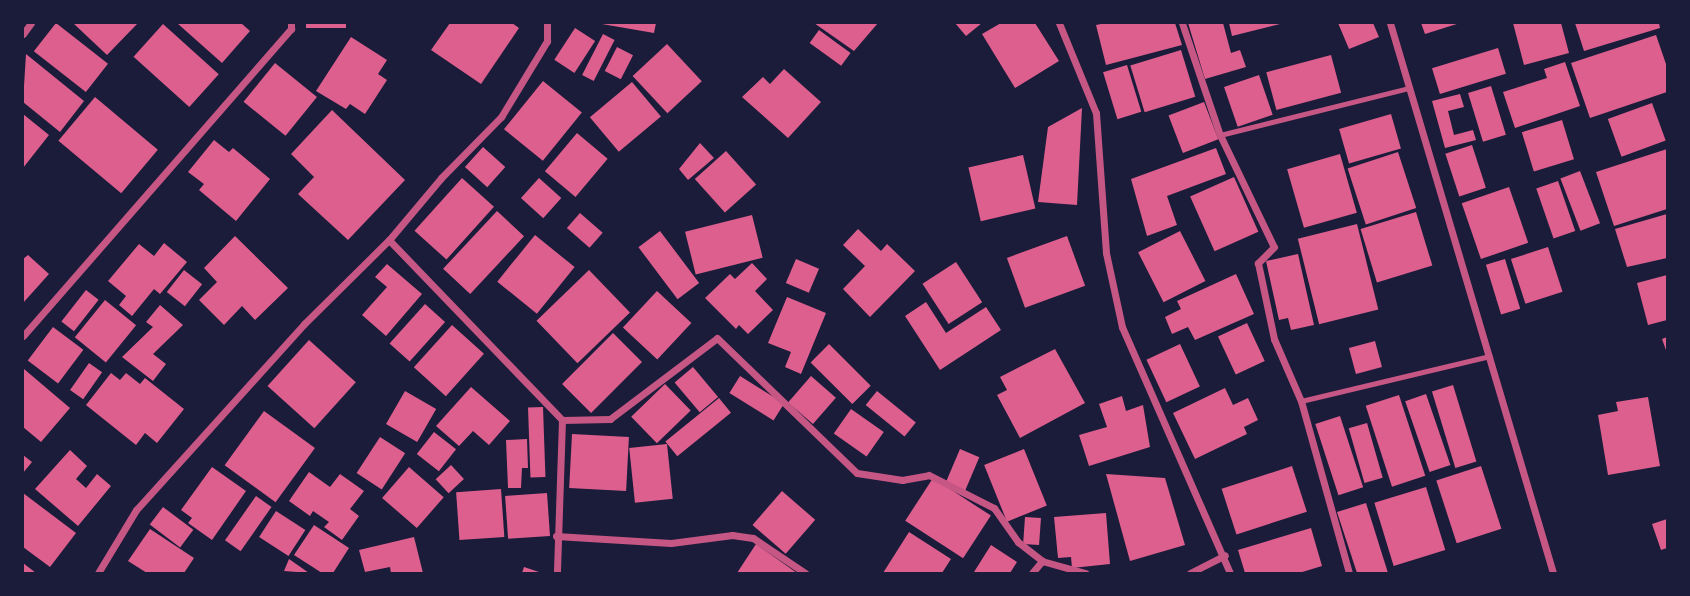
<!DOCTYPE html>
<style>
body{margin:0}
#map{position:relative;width:1690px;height:596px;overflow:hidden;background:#1b1b3a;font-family:Karla,sans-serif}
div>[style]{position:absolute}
.building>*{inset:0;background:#dd5f8e;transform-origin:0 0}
.service>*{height:5px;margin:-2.5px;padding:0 2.5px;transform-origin:2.5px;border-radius:2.5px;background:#c65784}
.minor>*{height:7px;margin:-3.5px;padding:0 3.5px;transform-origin:3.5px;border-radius:3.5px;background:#c65784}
span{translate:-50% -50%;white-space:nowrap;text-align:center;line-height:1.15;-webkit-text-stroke:5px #1b1b3a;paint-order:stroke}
.frame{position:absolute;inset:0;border:24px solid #1b1b3a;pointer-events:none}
</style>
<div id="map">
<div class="building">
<i style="left:56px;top:23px;width:66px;height:36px;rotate:38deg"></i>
<i style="clip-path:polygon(73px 23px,138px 23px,107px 55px)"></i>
<i style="clip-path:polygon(177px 23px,241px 23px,250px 31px,222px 63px)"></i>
<i style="left:306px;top:23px;width:40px;height:5px"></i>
<i style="clip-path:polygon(450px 23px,512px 23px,519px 28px,481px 84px,431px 50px)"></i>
<i style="clip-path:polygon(596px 23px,656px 23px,654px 33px)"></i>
<i style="clip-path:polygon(814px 23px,878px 23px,854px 51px)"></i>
<i style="clip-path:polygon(955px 23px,982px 23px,966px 36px)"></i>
<i style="clip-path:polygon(1001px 23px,1035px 23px,1059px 61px,1015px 88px,982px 34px)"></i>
<i style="clip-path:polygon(1106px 23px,1175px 23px,1182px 45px,1106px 65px,1096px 25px)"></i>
<i style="clip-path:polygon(1188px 23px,1223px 23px,1231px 53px,1240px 50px,1246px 67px,1205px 79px)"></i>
<i style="clip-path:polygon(1229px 23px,1280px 23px,1280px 24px,1232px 36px)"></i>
<i style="clip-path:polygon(1338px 23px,1373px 23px,1379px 37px,1349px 49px)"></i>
<i style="clip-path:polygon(1421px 23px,1460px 23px,1425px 34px)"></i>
<i style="clip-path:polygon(1513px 23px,1561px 23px,1569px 53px,1524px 65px)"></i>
<i style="clip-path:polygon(1575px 23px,1659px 23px,1660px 28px,1584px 51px)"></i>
<i style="left:163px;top:24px;width:75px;height:44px;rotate:42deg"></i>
<i style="left:575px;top:28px;width:24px;height:38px;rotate:33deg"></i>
<i style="left:819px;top:30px;width:39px;height:16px;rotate:36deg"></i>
<i style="left:603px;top:34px;width:13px;height:46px;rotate:27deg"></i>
<i style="clip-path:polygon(1656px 35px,1667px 67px,1667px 92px,1590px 118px,1571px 63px)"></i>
<i style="clip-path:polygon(351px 37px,387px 60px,378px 74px,387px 80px,365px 114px,350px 104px,346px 109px,316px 91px)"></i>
<i style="left:667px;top:44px;width:51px;height:47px;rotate:47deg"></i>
<i style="left:617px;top:47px;width:18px;height:27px;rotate:27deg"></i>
<i style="left:1498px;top:48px;width:27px;height:69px;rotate:73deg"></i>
<i style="left:1181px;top:50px;width:49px;height:53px;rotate:73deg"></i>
<i style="clip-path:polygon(26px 54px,84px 101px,60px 132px,23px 102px)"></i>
<i style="left:1331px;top:55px;width:39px;height:67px;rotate:75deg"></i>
<i style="clip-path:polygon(1565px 62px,1580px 106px,1515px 128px,1503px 92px,1547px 78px,1544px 69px)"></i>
<i style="left:275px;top:63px;width:54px;height:50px;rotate:39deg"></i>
<i style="left:1127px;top:65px;width:49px;height:25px;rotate:73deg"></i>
<i style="clip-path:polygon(784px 69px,821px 102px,788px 138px,742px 97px,763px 77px,770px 84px)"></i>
<i style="left:1259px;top:75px;width:42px;height:37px;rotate:71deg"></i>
<i style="left:543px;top:81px;width:50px;height:62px;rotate:39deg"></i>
<i style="left:632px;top:82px;width:45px;height:55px;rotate:50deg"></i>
<i style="left:1491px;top:86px;width:51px;height:24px;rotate:73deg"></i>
<i style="clip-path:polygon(1460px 94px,1464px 107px,1448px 111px,1454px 135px,1473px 130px,1476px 140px,1445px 148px,1432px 101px)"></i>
<i style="left:95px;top:97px;width:82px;height:57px;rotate:40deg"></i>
<i style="left:1204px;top:102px;width:40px;height:38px;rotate:69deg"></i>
<i style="left:1652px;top:103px;width:40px;height:47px;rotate:70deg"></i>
<i style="clip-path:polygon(1082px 108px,1077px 205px,1038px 202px,1048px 127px)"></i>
<i style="clip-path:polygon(332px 110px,405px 180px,348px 240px,298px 194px,314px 177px,291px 154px)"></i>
<i style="clip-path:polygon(23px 114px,49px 135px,23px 168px)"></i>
<i style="left:1391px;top:114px;width:36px;height:54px;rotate:74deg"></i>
<i style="left:1562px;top:120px;width:41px;height:42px;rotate:73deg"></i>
<i style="left:577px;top:133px;width:40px;height:50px;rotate:40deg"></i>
<i style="clip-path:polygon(214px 140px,229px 152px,233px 148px,270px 179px,236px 221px,199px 190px,204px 184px,188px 172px)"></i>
<i style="clip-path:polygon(700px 143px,714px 158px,688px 180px,679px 169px)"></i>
<i style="left:1472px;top:145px;width:45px;height:28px;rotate:72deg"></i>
<i style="left:483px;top:147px;width:30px;height:27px;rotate:42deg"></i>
<i style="clip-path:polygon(1216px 148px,1226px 174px,1167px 196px,1177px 225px,1147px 236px,1131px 179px)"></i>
<i style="clip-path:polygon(1667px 149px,1667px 209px,1614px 226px,1596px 172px)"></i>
<i style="left:726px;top:151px;width:45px;height:42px;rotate:48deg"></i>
<i style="left:1398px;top:152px;width:59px;height:53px;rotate:72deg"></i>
<i style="left:1340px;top:154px;width:61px;height:55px;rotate:74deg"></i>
<i style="left:1023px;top:155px;width:55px;height:56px;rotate:77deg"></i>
<i style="left:1580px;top:171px;width:56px;height:21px;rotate:69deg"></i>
<i style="left:1234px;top:177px;width:60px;height:48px;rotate:66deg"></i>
<i style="left:462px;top:178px;width:43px;height:71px;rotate:42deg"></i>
<i style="left:539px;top:178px;width:30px;height:27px;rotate:42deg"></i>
<i style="left:1558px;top:181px;width:53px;height:23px;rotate:71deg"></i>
<i style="left:1509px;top:187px;width:59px;height:50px;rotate:71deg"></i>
<i style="left:497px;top:211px;width:37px;height:79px;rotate:43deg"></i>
<i style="left:1416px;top:212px;width:56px;height:58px;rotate:73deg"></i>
<i style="left:580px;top:213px;width:30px;height:20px;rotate:41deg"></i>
<i style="clip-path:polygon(1667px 214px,1667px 258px,1627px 267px,1615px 229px)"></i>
<i style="left:752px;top:215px;width:44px;height:69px;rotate:76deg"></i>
<i style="left:1357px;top:224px;width:88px;height:61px;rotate:76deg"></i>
<i style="clip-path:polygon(858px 229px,881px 251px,887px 244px,915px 271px,870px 317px,843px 289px,865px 266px,843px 245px)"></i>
<i style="left:660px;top:231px;width:65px;height:27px;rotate:53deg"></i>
<i style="left:1180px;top:231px;width:56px;height:47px;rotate:63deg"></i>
<i style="left:535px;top:235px;width:51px;height:60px;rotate:39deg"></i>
<i style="clip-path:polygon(235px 236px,288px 288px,255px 320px,242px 306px,224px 325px,199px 300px,217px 282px,204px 268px)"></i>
<i style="left:1067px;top:236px;width:53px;height:64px;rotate:70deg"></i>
<i style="clip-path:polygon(164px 243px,187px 262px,160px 294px,154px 289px,132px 316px,119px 305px,126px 296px,108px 281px,139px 244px,154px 256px)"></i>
<i style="left:1548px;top:247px;width:47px;height:39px;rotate:72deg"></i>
<i style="clip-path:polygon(1298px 254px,1314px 325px,1291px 330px,1288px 318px,1279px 320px,1266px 261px)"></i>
<i style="clip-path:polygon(28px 255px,49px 274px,23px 303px,23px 259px)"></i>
<i style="left:796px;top:259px;width:25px;height:26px;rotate:23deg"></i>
<i style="left:1505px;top:259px;width:52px;height:20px;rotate:73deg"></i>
<i style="left:956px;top:262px;width:48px;height:40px;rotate:57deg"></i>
<i style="clip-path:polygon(752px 263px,767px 279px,755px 291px,773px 310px,748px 334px,739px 325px,736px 329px,705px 298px,730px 274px,735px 279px)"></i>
<i style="clip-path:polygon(387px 264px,422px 294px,386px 336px,362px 315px,387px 287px,375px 277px)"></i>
<i style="left:184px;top:270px;width:23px;height:28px;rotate:38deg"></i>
<i style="left:589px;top:270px;width:59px;height:73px;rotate:46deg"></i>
<i style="clip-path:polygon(1236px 274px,1254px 314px,1195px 340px,1188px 327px,1172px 334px,1165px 317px,1181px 309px,1177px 301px)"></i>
<i style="clip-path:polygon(1667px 275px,1667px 320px,1648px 325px,1637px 283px)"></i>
<i style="left:86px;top:290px;width:16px;height:40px;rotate:38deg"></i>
<i style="left:657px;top:291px;width:47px;height:50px;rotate:43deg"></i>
<i style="clip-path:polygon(787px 297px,826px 313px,801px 374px,785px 367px,791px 352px,768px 343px)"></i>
<i style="left:105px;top:300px;width:40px;height:48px;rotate:39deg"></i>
<i style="clip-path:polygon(926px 302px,946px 333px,986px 307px,1001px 330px,940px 370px,905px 316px)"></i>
<i style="left:425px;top:304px;width:27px;height:53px;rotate:42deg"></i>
<i style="clip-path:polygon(160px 305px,183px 325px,153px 354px,166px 364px,153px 381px,122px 357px,153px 327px,146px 322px)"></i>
<i style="left:1247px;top:323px;width:42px;height:32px;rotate:65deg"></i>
<i style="left:452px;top:325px;width:43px;height:57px;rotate:42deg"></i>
<i style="left:53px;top:327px;width:38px;height:42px;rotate:37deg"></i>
<i style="left:613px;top:333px;width:41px;height:72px;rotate:45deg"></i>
<i style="clip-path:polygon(1667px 337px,1667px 353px,1662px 339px)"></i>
<i style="left:309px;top:340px;width:63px;height:62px;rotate:42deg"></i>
<i style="left:1375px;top:341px;width:27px;height:27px;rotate:75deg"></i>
<i style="left:829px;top:344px;width:59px;height:26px;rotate:45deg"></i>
<i style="left:1180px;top:344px;width:47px;height:37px;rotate:65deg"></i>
<i style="clip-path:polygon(1055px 349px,1085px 403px,1020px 438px,997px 395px,1007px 390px,1000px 377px)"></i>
<i style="left:89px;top:363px;width:16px;height:33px;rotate:35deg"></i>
<i style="left:693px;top:367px;width:39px;height:24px;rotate:50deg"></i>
<i style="clip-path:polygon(24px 369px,70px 408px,41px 442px,23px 427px)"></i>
<i style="clip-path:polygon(111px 373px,120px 380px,126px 373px,140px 384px,145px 378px,184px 409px,157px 443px,145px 433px,136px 445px,86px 405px)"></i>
<i style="left:740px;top:376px;width:52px;height:20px;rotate:32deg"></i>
<i style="left:811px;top:376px;width:33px;height:35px;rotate:41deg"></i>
<i style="left:665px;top:384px;width:37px;height:47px;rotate:46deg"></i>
<i style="left:1453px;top:385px;width:80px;height:22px;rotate:73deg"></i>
<i style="clip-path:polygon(471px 387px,510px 421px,489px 445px,473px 431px,459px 446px,436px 426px)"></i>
<i style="clip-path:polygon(1225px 388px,1233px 405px,1248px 398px,1258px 420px,1244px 427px,1247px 434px,1195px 459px,1173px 413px)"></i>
<i style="left:405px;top:391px;width:36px;height:38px;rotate:30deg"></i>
<i style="left:877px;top:391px;width:50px;height:18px;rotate:39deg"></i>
<i style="left:1426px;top:394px;width:75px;height:22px;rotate:71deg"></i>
<i style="left:1399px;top:395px;width:85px;height:35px;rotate:72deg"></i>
<i style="clip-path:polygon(1122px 396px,1126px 411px,1143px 405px,1150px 447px,1089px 466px,1079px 435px,1107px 427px,1099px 404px)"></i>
<i style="clip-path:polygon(1648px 397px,1660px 466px,1608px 475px,1598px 415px,1618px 411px,1616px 402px)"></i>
<i style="left:719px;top:398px;width:19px;height:69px;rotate:51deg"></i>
<i style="left:543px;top:407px;width:70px;height:15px;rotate:88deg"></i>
<i style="left:851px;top:409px;width:40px;height:30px;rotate:35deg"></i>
<i style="left:264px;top:411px;width:63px;height:67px;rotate:36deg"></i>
<i style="left:1340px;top:416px;width:75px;height:26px;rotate:72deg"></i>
<i style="left:1367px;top:423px;width:57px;height:19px;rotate:74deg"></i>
<i style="left:434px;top:432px;width:28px;height:28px;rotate:38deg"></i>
<i style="left:572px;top:434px;width:57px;height:54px;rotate:3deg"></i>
<i style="left:380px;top:437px;width:30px;height:43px;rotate:33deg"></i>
<i style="clip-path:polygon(527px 439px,528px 468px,522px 468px,521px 488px,508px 488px,506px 440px)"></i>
<i style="left:667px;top:444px;width:55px;height:38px;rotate:84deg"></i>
<i style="left:960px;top:449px;width:21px;height:37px;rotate:23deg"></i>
<i style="left:1024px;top:449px;width:61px;height:43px;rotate:68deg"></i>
<i style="clip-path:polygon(70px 450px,87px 466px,76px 479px,86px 488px,97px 474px,111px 486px,78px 526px,35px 489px)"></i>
<i style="clip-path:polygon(23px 455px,32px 462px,23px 473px)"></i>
<i style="left:451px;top:465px;width:19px;height:21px;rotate:47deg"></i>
<i style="left:1292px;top:466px;width:48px;height:74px;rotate:72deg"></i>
<i style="left:1481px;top:466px;width:66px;height:47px;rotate:72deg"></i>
<i style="clip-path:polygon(212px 467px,246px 491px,212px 540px,188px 523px,192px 518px,181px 510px)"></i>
<i style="left:409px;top:467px;width:46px;height:41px;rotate:41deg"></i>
<i style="clip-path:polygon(309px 472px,330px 487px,340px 474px,364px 491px,350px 509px,359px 516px,342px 540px,324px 527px,329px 522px,313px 511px,310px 516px,289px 501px)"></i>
<i style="clip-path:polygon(1106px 474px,1165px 478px,1185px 545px,1130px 561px)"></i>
<i style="left:933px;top:478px;width:69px;height:51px;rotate:33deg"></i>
<i style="left:1426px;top:487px;width:66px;height:54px;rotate:73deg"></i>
<i style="left:501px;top:489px;width:48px;height:45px;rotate:86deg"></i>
<i style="left:782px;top:491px;width:44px;height:45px;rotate:41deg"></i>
<i style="clip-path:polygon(23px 493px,76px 533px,50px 567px,23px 547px)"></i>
<i style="left:547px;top:493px;width:43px;height:42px;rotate:86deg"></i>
<i style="left:256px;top:496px;width:19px;height:54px;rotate:35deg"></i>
<i style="clip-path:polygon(1366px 503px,1388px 573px,1357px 573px,1337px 512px)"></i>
<i style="left:163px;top:507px;width:38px;height:22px;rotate:37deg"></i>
<i style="left:276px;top:511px;width:35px;height:31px;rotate:33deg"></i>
<i style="clip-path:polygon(1106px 513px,1110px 564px,1072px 568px,1071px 557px,1058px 558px,1054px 517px)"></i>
<i style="left:1025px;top:517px;width:16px;height:27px;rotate:4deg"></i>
<i style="clip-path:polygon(1667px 519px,1667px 548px,1661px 550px,1652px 524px)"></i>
<i style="clip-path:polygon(314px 525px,349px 548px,333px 573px,322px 573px,294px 555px)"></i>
<i style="clip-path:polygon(1311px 528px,1322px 566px,1299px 573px,1245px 573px,1238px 550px)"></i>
<i style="clip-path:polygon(150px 529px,194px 558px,184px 573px,147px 573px,128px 561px)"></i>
<i style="clip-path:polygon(909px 532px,951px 559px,942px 573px,883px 573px)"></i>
<i style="clip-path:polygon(414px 537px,423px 573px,391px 573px,390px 567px,365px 572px,359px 550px)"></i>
<i style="clip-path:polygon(756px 544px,797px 573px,737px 573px)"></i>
<i style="clip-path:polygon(991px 545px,1017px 562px,1010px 573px,974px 572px)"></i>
<i style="clip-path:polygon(289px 559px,309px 573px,284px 571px)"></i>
<i style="clip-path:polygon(23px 563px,36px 573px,23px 573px)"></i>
<i style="clip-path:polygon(524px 567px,542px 573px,522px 573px)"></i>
</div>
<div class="service">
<i style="left:1220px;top:135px;width:194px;rotate:-14deg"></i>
<i style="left:1301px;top:401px;width:194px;rotate:-13.4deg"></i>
</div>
<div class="minor">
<i style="left:1059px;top:23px;width:97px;rotate:67.7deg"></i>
<i style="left:1096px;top:113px;width:140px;rotate:85.9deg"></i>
<i style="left:1106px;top:253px;width:76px;rotate:77.8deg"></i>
<i style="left:1122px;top:327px;width:269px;rotate:66.3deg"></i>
<i style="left:1182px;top:23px;width:118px;rotate:71.3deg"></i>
<i style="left:1220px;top:135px;width:124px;rotate:64.3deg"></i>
<i style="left:1274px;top:247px;width:23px;rotate:135deg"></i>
<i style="left:1258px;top:263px;width:78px;rotate:78.1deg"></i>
<i style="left:1274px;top:339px;width:68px;rotate:66.5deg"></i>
<i style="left:1301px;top:401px;width:179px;rotate:74.4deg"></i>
<i style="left:1390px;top:23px;width:574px;rotate:73.49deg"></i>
<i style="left:23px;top:34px;width:14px;rotate:-54deg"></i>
<i style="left:389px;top:240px;width:250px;rotate:46.1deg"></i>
<i style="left:562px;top:420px;width:153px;rotate:91.9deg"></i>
<i style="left:23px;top:336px;width:408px;rotate:-48.9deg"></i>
<i style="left:291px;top:29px;width:6px;rotate:-90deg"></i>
<i style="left:562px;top:420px;width:48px;rotate:-1.2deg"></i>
<i style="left:610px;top:419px;width:134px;rotate:-37.1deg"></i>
<i style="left:717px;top:338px;width:194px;rotate:44deg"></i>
<i style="left:857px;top:473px;width:46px;rotate:8.8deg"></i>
<i style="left:902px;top:480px;width:27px;rotate:-10deg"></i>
<i style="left:929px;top:475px;width:73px;rotate:26.9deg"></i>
<i style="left:994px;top:508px;width:42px;rotate:54.8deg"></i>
<i style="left:1018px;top:542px;width:31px;rotate:38deg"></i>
<i style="left:1042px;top:561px;width:45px;rotate:15.6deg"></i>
<i style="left:556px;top:536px;width:115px;rotate:3.5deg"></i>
<i style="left:671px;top:543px;width:62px;rotate:-7.5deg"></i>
<i style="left:732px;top:535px;width:21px;rotate:8deg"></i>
<i style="left:753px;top:538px;width:63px;rotate:33.9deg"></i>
<i style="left:98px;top:573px;width:74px;rotate:-58.9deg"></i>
<i style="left:136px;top:510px;width:251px;rotate:-47.9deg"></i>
<i style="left:304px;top:324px;width:120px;rotate:-44.7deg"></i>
<i style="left:389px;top:240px;width:81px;rotate:-50deg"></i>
<i style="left:441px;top:178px;width:86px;rotate:-45.5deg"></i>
<i style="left:501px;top:117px;width:89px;rotate:-58.8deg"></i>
<i style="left:547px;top:41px;width:18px;rotate:-90deg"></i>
<i style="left:1032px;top:573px;width:16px;rotate:-50deg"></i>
<i style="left:1190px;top:573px;width:39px;rotate:-27deg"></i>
</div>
<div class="frame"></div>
</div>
